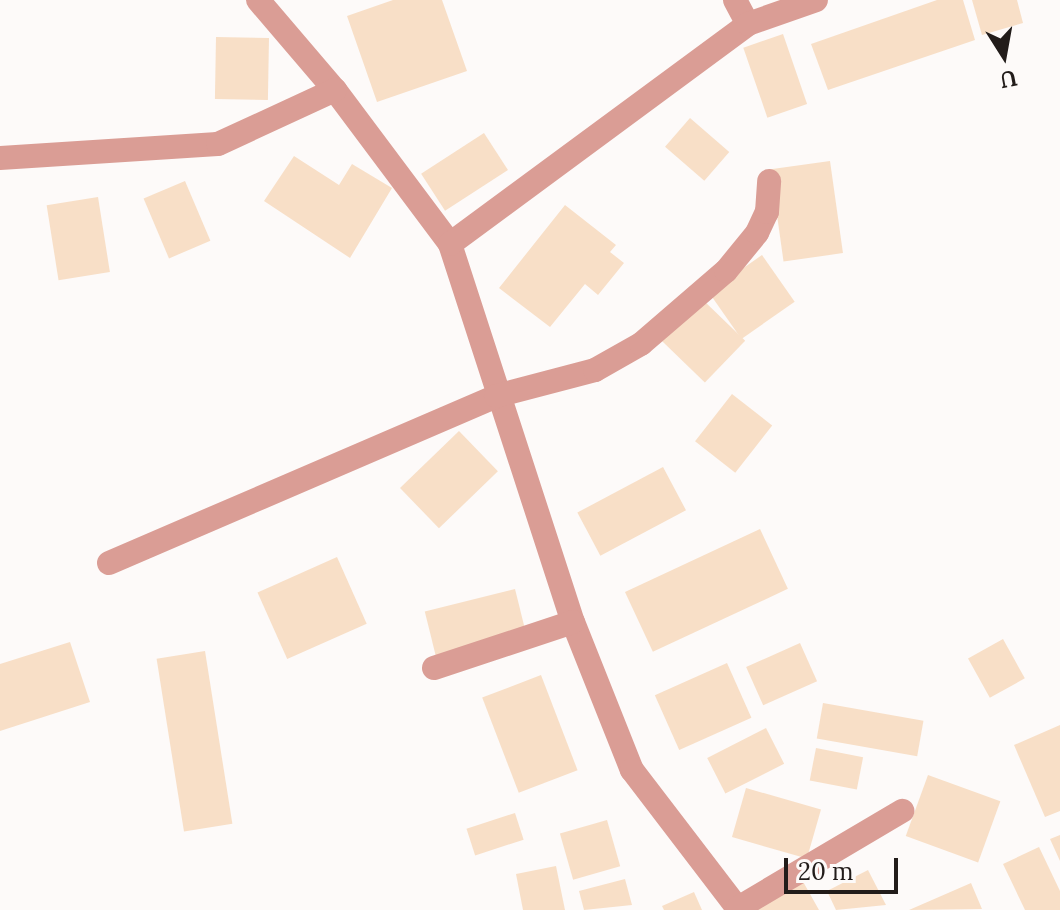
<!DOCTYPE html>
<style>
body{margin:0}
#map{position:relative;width:1060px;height:910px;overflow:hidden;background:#fdfaf9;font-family:Lora,serif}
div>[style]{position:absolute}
.building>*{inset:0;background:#f8dfc7;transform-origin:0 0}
.minor>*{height:24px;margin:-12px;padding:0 12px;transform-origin:12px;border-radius:12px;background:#da9d95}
span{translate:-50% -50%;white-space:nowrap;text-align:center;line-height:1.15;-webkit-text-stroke:6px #fdfaf9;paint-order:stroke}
.north{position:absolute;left:964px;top:16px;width:80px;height:80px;-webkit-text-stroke:6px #fdfaf9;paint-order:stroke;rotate:169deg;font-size:22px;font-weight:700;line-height:32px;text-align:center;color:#221c1a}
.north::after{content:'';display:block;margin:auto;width:28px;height:36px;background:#221c1a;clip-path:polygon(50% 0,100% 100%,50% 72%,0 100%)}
.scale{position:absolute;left:784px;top:858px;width:114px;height:36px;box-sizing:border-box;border:4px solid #221c1a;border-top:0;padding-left:10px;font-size:24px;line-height:28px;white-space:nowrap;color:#221c1a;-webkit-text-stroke:6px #fdfaf9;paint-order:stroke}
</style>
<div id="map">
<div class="building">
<i style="clip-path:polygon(393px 0,442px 0,467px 71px,377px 102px,347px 16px)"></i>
<i style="clip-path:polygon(937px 0,963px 0,975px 40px,828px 90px,811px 44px)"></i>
<i style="clip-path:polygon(972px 0,1017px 0,1023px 23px,982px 35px)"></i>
<i style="left:783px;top:34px;width:74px;height:42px;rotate:71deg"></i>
<i style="left:216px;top:37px;width:53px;height:62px;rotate:1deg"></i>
<i style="left:690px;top:118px;width:52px;height:38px;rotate:41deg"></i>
<i style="left:484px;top:133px;width:44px;height:75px;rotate:57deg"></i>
<i style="clip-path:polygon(294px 156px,339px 185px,352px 164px,392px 188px,350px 258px,264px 201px)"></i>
<i style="left:830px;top:161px;width:93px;height:60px;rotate:82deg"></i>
<i style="left:185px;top:181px;width:65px;height:45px;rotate:67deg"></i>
<i style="left:98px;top:197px;width:76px;height:52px;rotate:81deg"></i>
<i style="clip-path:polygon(565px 205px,616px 245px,610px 252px,624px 263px,598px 295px,585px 284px,550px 327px,499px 288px)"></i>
<i style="left:762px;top:255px;width:57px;height:65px;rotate:55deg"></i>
<i style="left:702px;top:299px;width:60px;height:58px;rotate:44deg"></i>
<i style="left:732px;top:394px;width:51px;height:60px;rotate:38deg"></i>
<i style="left:459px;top:431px;width:56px;height:82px;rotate:46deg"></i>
<i style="left:663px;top:467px;width:49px;height:97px;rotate:62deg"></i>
<i style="left:760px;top:529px;width:66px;height:149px;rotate:65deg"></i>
<i style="left:337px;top:557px;width:73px;height:87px;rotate:66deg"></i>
<i style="left:515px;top:589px;width:45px;height:93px;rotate:76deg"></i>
<i style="left:1003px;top:639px;width:45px;height:40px;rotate:61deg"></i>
<i style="clip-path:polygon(70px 642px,90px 702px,0 731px,0 664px)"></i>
<i style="left:800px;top:643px;width:42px;height:59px;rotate:66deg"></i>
<i style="left:205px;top:651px;width:175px;height:49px;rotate:81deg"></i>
<i style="left:727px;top:663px;width:60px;height:79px;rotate:66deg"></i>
<i style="left:541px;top:675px;width:102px;height:63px;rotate:69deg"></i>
<i style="left:823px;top:703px;width:102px;height:36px;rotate:10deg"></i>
<i style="clip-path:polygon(1060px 725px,1060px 811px,1045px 817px,1014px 745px)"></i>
<i style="left:766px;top:728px;width:40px;height:66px;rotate:63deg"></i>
<i style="left:816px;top:748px;width:48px;height:33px;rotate:11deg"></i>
<i style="left:928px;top:775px;width:77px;height:65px;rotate:20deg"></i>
<i style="left:746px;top:788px;width:78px;height:51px;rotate:16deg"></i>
<i style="left:515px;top:813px;width:28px;height:51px;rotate:72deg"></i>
<i style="left:607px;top:820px;width:48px;height:49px;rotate:74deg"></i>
<i style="clip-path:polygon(1060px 835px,1060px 861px,1050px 839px)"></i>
<i style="clip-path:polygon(1039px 847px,1060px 891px,1060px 910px,1025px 910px,1003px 864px)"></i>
<i style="clip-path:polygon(556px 866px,565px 910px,523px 910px,516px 874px)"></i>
<i style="clip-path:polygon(868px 870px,886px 905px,836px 910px,827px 891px)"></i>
<i style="clip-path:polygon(801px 878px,819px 910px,752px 910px)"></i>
<i style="clip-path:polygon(625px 879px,632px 905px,584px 910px,579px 891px)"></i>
<i style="clip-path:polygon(971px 883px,982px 909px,909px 910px)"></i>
<i style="clip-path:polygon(694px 892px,702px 910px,664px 910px,662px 906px)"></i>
</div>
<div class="minor">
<i style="left:258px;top:0;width:118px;rotate:49.5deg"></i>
<i style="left:335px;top:90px;width:192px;rotate:53.2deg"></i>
<i style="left:450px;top:244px;width:398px;rotate:72deg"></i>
<i style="left:573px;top:622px;width:159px;rotate:68.3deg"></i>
<i style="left:632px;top:770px;width:176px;rotate:52.6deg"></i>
<i style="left:735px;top:0;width:27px;rotate:62deg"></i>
<i style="left:0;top:158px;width:218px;rotate:-3.7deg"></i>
<i style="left:218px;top:144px;width:129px;rotate:-24.8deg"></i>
<i style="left:450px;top:244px;width:370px;rotate:-36.4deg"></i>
<i style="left:748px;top:24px;width:72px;rotate:-19.4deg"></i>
<i style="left:109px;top:563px;width:421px;rotate:-23.3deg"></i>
<i style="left:496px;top:396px;width:102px;rotate:-14.7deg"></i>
<i style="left:595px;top:370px;width:53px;rotate:-29.5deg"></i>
<i style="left:641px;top:344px;width:112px;rotate:-40.7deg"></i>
<i style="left:726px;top:271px;width:49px;rotate:-50.8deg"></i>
<i style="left:757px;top:233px;width:23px;rotate:-65deg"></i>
<i style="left:767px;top:212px;width:31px;rotate:-86deg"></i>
<i style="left:434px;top:668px;width:146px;rotate:-18.3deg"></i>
<i style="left:738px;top:908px;width:191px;rotate:-30.6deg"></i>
</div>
<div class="north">U</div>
<div class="scale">20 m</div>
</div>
